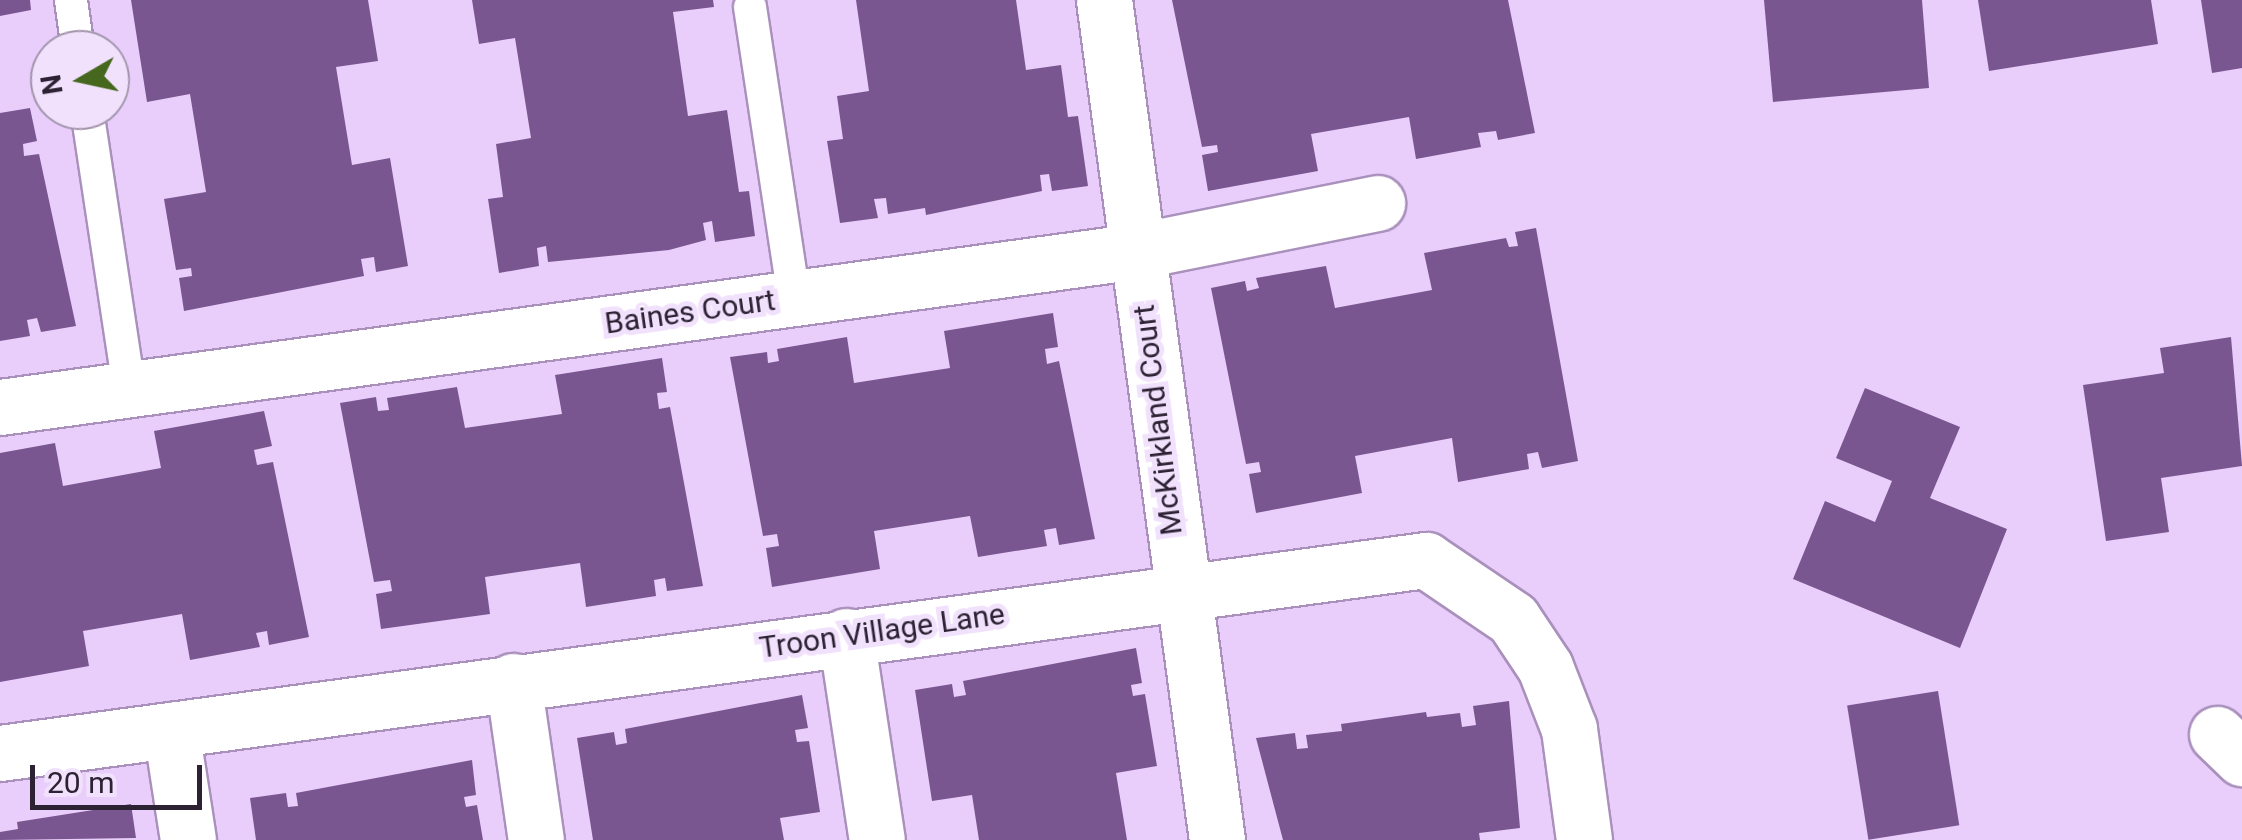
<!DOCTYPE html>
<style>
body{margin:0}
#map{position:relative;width:2242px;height:840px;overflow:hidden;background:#e9cefc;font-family:Roboto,sans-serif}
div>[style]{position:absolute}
.building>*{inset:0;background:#7a5691;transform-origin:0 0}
.roads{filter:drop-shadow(2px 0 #aa91bc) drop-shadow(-2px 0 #aa91bc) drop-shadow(0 2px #aa91bc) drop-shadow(0 -2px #aa91bc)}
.service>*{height:32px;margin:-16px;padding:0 16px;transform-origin:16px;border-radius:16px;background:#fff}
.minor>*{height:55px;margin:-27.5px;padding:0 27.5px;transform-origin:27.5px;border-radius:27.5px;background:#fff}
span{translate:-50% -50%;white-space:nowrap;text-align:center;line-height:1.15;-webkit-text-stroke:10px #f1e1fc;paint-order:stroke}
.street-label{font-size:30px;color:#2c2233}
.north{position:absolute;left:30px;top:30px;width:100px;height:100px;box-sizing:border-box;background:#f1e1fc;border:2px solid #a295ac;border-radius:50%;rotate:261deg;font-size:28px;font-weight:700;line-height:40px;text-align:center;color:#2c2233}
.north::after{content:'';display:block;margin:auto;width:35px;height:45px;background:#45671e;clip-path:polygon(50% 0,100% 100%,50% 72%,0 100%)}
.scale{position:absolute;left:30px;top:765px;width:172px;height:45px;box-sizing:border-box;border:5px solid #2c2233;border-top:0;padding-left:12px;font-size:30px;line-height:35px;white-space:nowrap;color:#2c2233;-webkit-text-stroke:8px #f1e1fc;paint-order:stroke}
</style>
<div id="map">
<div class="building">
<i style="clip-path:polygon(0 0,30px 0,31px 10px,0 16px)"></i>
<i style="clip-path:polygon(131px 0,368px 0,378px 61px,336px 67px,352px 165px,390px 158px,408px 266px,376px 272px,374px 257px,361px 259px,364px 276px,184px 311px,179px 278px,192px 276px,191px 268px,176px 270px,164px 199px,206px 192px,190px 94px,147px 102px)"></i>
<i style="clip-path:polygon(472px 0,713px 0,714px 7px,673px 12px,688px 116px,727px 110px,739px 192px,749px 191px,755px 236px,715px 242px,712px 221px,703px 223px,706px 240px,669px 250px,548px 262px,546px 246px,537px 248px,539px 266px,499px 273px,488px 199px,503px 197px,496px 144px,531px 138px,515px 38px,479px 44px)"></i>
<i style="clip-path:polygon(856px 0,1016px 0,1026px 70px,1061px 65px,1068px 117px,1078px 116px,1088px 186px,1052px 191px,1049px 174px,1040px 175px,1042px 191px,926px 215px,925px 208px,888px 214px,886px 198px,874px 199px,878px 218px,840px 223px,827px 141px,843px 139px,837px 96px,869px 91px)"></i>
<i style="clip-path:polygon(1172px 0,1508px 0,1535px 133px,1498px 140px,1496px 131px,1478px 133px,1481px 147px,1416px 159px,1409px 117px,1311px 134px,1318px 171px,1208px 191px,1202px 155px,1218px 152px,1217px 145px,1202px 147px)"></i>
<i style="clip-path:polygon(1764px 0,1922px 0,1929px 88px,1773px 102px)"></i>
<i style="clip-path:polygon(1978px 0,2151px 0,2158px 44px,1989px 71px)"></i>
<i style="clip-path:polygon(2201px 0,2242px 0,2242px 68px,2212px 73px)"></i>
<i style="clip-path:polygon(30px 108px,37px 141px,23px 144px,24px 156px,39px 154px,76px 326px,41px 332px,37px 318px,27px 320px,30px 336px,0 341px,0 113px)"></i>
<i style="clip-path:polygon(1536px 228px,1578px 461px,1542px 468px,1538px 452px,1527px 454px,1529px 469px,1458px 482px,1452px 438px,1355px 456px,1362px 493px,1256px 513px,1249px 474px,1261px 472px,1259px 462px,1246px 464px,1211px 288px,1245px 281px,1247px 291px,1259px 288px,1256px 278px,1326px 266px,1335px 308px,1432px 290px,1424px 253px,1506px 238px,1509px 247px,1518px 246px,1515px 232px)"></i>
<i style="clip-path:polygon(1053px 313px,1058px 347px,1045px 349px,1047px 364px,1059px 361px,1095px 539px,1059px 545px,1056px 528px,1044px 530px,1047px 546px,978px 557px,970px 516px,874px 531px,880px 569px,772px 587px,766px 548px,779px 546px,777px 534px,763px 536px,730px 357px,767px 352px,768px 363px,779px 361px,777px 349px,847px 337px,854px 383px,950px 368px,944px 331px)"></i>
<i style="clip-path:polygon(2231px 337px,2242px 466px,2161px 478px,2169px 532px,2106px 541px,2083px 385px,2164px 373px,2160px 348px)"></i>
<i style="clip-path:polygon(662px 358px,667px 392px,657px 393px,659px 409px,670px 407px,703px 586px,667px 591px,665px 578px,654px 580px,656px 596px,586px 607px,580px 563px,485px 577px,490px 614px,381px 629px,376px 594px,392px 591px,390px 580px,374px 582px,340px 403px,376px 397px,378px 411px,389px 410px,387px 398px,457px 387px,465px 428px,562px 414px,555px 375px)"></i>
<i style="clip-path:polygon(1865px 388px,1960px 427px,1930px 498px,2007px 529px,1960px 648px,1793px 579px,1825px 501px,1875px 522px,1892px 481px,1836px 458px)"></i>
<i style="clip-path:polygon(264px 411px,272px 446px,254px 450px,257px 465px,273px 462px,309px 637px,269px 645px,267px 631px,256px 633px,260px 647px,190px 660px,182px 614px,83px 631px,89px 666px,0 682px,0 453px,55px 443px,63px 486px,161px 468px,154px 431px)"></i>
<i style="clip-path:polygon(1136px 648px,1142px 683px,1131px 685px,1133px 696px,1145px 694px,1157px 766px,1116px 773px,1127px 840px,979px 840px,972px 795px,932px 801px,915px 690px,952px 684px,954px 697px,966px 695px,963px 681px)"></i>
<i style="left:1938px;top:691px;width:136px;height:92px;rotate:81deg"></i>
<i style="clip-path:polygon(802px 695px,808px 728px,795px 730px,797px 742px,809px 741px,820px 812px,780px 818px,784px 840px,593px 840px,577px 738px,614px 732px,616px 745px,627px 743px,625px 729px)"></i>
<i style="clip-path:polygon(1509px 701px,1520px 828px,1479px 833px,1480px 840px,1283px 840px,1256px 738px,1295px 733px,1297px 749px,1308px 748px,1306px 735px,1342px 731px,1341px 724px,1426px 712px,1427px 717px,1460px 713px,1462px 727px,1476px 725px,1473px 706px)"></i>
<i style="clip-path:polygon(472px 760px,476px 795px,464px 797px,466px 807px,477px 805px,483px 840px,256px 840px,250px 798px,286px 793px,288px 807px,298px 806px,296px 793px)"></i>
<i style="clip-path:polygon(131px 804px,136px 838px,0 840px,0 832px,18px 829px,17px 822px)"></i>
</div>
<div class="roads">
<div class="service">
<i style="left:71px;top:0;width:50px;rotate:82deg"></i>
<i style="left:750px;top:7px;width:293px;rotate:81.4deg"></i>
<i style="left:87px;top:110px;width:282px;rotate:81.4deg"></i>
</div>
<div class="minor">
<i style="left:1104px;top:0;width:848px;rotate:82.34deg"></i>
<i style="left:0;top:407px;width:1148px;rotate:-7.81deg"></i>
<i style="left:1137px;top:251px;width:245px;rotate:-11.3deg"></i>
<i style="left:846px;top:636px;width:206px;rotate:81.4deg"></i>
<i style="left:513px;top:681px;width:161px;rotate:81.8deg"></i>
<i style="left:171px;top:730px;width:111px;rotate:81.2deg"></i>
<i style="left:2217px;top:734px;width:35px;rotate:44deg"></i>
<i style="left:0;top:753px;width:1439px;rotate:-7.71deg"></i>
<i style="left:1426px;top:560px;width:105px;rotate:34.1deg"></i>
<i style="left:1513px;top:619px;width:58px;rotate:56.3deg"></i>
<i style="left:1545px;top:667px;width:66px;rotate:68.8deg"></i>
<i style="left:1569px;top:729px;width:112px;rotate:82.3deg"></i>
</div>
</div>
<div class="street-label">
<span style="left:690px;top:312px;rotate:-8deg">Baines Court</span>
<span style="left:1158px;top:420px;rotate:-97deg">McKirkland Court</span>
<span style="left:882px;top:631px;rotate:-8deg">Troon Village Lane</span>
</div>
<div class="north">N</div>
<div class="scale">20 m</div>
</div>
